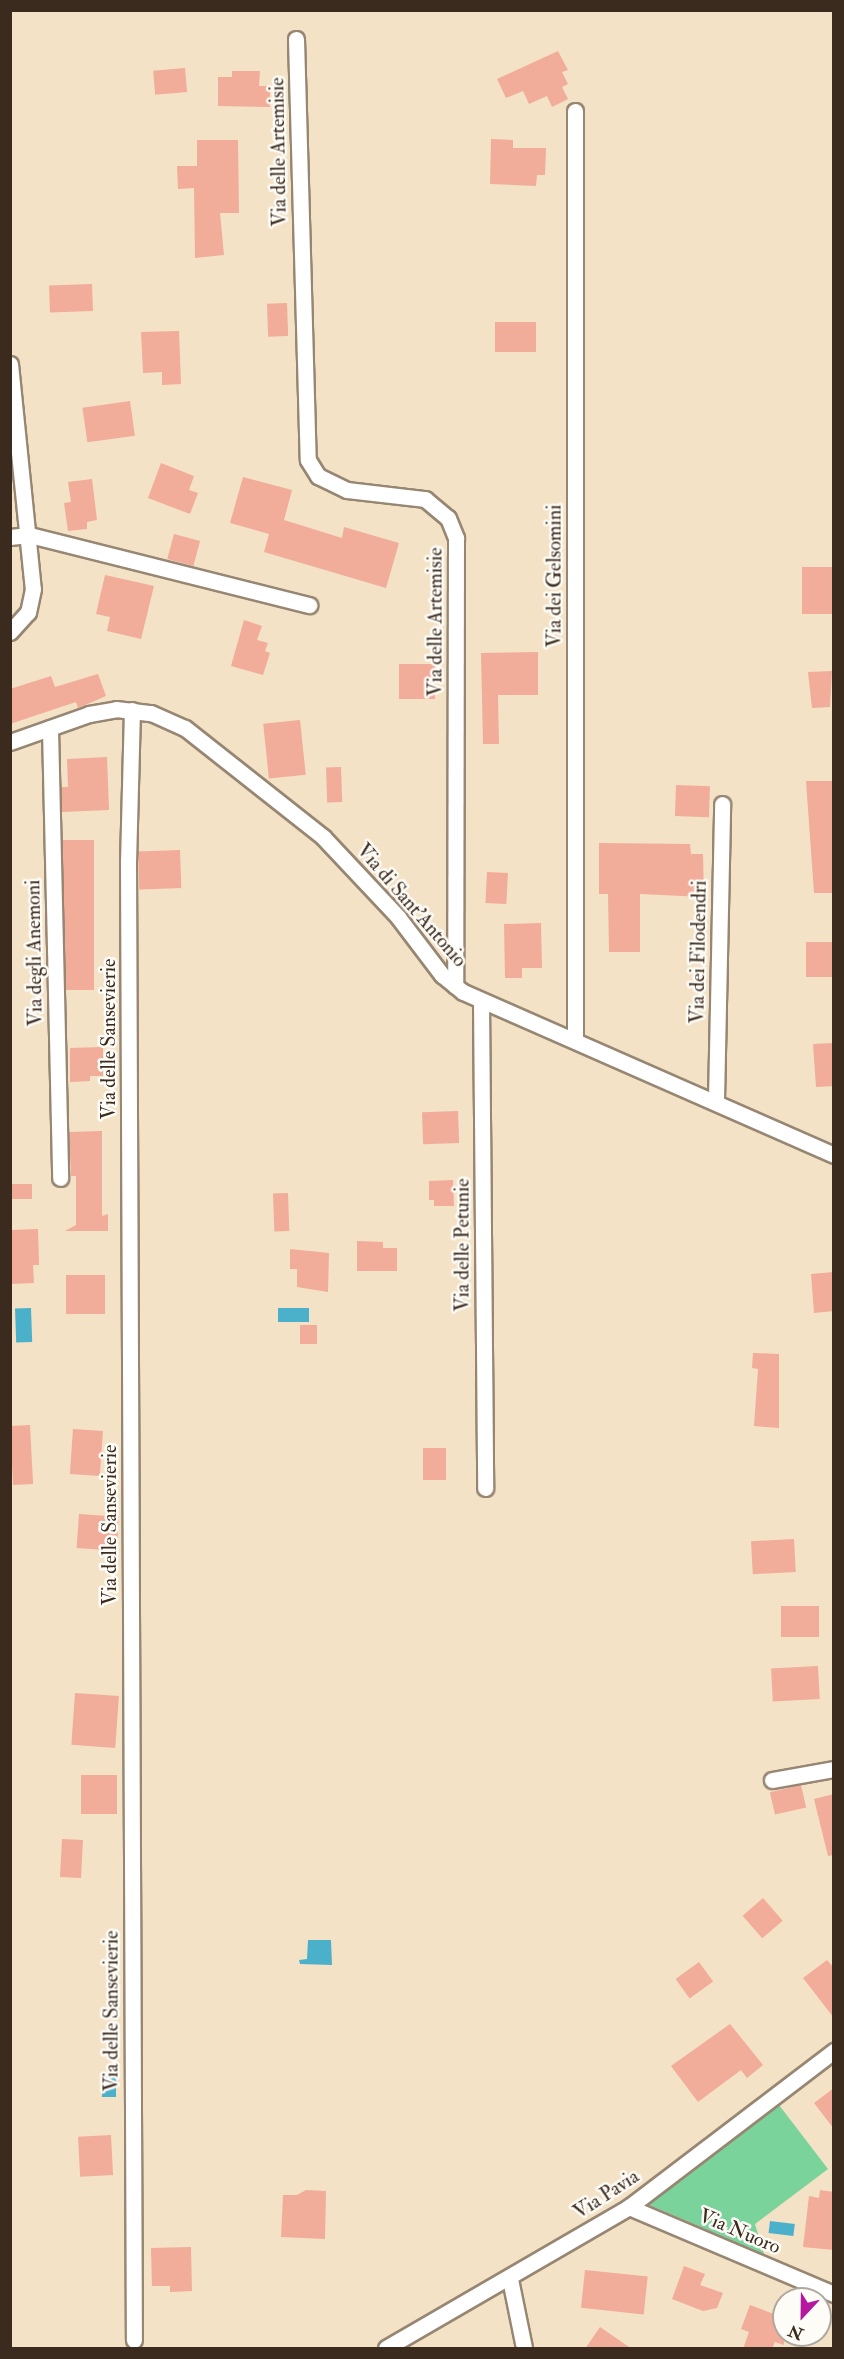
<!DOCTYPE html>
<style>
body{margin:0}
#map{position:relative;width:844px;height:2359px;overflow:hidden;background:#f3e2c6;font-family:"IM FELL Double Pica",serif}
div>[style]{position:absolute}
.green>*{inset:0;background:#79d39a}
.water>*{inset:0;background:#4bb0ca;transform-origin:0 0}
.building>*{inset:0;background:#f1ac9a;transform-origin:0 0}
.roads{filter:drop-shadow(2px 0 #978672) drop-shadow(-2px 0 #978672) drop-shadow(0 2px #978672) drop-shadow(0 -2px #978672)}
.street>*{height:15px;margin:-7.5px;padding:0 7.5px;transform-origin:7.5px;border-radius:7.5px;background:#fff}
span{translate:-50% -50%;white-space:nowrap;text-align:center;line-height:1.15;-webkit-text-stroke:5px #fdfcf7;paint-order:stroke}
.street-label{font-size:20px;color:#3b2a1e}
.frame{position:absolute;inset:0;border:12px solid #3b2a1e;pointer-events:none}
.north{position:absolute;left:772px;top:2287px;width:60px;height:60px;box-sizing:border-box;background:#fdfcf7;border:2px solid #afa8a0;border-radius:50%;rotate:202deg;font-size:16px;font-weight:700;line-height:24px;text-align:center;color:#3b2a1e}
.north::after{content:'';display:block;margin:auto;width:21px;height:27px;background:#b5179e;clip-path:polygon(50% 0,100% 100%,50% 72%,0 100%)}
</style>
<div id="map">
<div class="green">
<i style="clip-path:polygon(779px 2105px,828px 2169px,755px 2224px,764px 2254px,647px 2204px)"></i>
</div>
<div class="water">
<i style="left:31px;top:1308px;width:34px;height:16px;rotate:88deg"></i>
<i style="left:309px;top:1308px;width:14px;height:31px;rotate:90deg"></i>
<i style="clip-path:polygon(308px 1940px,331px 1940px,332px 1965px,300px 1964px,299px 1960px,307px 1959px)"></i>
<i style="left:102px;top:2073px;width:14px;height:24px"></i>
<i style="left:770px;top:2221px;width:25px;height:12px;rotate:7deg"></i>
</div>
<div class="building">
<i style="clip-path:polygon(558px 51px,568px 70px,562px 72px,568px 84px,562px 87px,568px 99px,552px 107px,547px 96px,529px 104px,523px 91px,506px 98px,497px 79px)"></i>
<i style="left:185px;top:68px;width:24px;height:32px;rotate:85deg"></i>
<i style="clip-path:polygon(232px 71px,260px 71px,259px 86px,270px 86px,270px 107px,218px 106px,218px 77px,232px 77px)"></i>
<i style="clip-path:polygon(491px 139px,513px 140px,513px 148px,546px 148px,545px 175px,537px 175px,536px 186px,490px 184px)"></i>
<i style="clip-path:polygon(197px 140px,238px 140px,239px 213px,220px 213px,224px 255px,195px 258px,194px 188px,178px 189px,177px 166px,197px 166px)"></i>
<i style="left:92px;top:284px;width:27px;height:43px;rotate:88deg"></i>
<i style="left:287px;top:303px;width:33px;height:20px;rotate:88deg"></i>
<i style="left:495px;top:322px;width:41px;height:30px"></i>
<i style="clip-path:polygon(179px 331px,181px 384px,162px 385px,162px 372px,143px 373px,141px 332px)"></i>
<i style="left:130px;top:401px;width:35px;height:48px;rotate:82deg"></i>
<i style="clip-path:polygon(161px 463px,194px 476px,189px 490px,198px 493px,190px 514px,148px 498px)"></i>
<i style="clip-path:polygon(243px 477px,292px 490px,284px 520px,342px 538px,344px 527px,399px 543px,386px 588px,264px 552px,269px 534px,230px 523px)"></i>
<i style="clip-path:polygon(92px 479px,97px 520px,87px 522px,87px 529px,68px 531px,64px 503px,71px 502px,68px 482px)"></i>
<i style="left:174px;top:534px;width:27px;height:26px;rotate:15deg"></i>
<i style="left:834px;top:567px;width:47px;height:32px;rotate:90deg"></i>
<i style="clip-path:polygon(105px 575px,154px 586px,141px 639px,107px 631px,110px 617px,96px 614px)"></i>
<i style="clip-path:polygon(244px 620px,262px 626px,257px 640px,268px 643px,265px 651px,270px 653px,263px 675px,231px 666px)"></i>
<i style="clip-path:polygon(538px 652px,538px 695px,498px 695px,499px 744px,483px 744px,481px 653px)"></i>
<i style="left:399px;top:664px;width:36px;height:35px"></i>
<i style="clip-path:polygon(832px 671px,830px 707px,812px 708px,808px 672px)"></i>
<i style="clip-path:polygon(98px 674px,106px 696px,78px 708px,76px 702px,10px 724px,10px 689px,51px 676px,55px 687px)"></i>
<i style="left:300px;top:720px;width:55px;height:37px;rotate:84deg"></i>
<i style="clip-path:polygon(107px 757px,109px 810px,62px 812px,61px 787px,68px 787px,67px 759px)"></i>
<i style="left:341px;top:767px;width:35px;height:15px;rotate:88deg"></i>
<i style="clip-path:polygon(806px 781px,834px 781px,834px 893px,814px 893px)"></i>
<i style="left:676px;top:785px;width:34px;height:31px;rotate:2deg"></i>
<i style="left:63px;top:840px;width:31px;height:150px"></i>
<i style="clip-path:polygon(599px 843px,690px 844px,691px 854px,703px 854px,704px 897px,640px 894px,640px 952px,609px 952px,608px 894px,599px 894px)"></i>
<i style="left:180px;top:850px;width:38px;height:42px;rotate:88deg"></i>
<i style="left:487px;top:872px;width:21px;height:31px;rotate:3deg"></i>
<i style="clip-path:polygon(541px 923px,542px 968px,522px 968px,522px 978px,505px 978px,504px 924px)"></i>
<i style="left:834px;top:942px;width:35px;height:28px;rotate:90deg"></i>
<i style="clip-path:polygon(834px 1043px,834px 1086px,816px 1087px,813px 1044px)"></i>
<i style="clip-path:polygon(103px 1047px,103px 1076px,90px 1076px,90px 1081px,70px 1082px,70px 1048px)"></i>
<i style="left:458px;top:1111px;width:32px;height:36px;rotate:88deg"></i>
<i style="clip-path:polygon(102px 1131px,102px 1216px,108px 1214px,108px 1231px,65px 1231px,76px 1225px,76px 1176px,71px 1176px,69px 1132px)"></i>
<i style="clip-path:polygon(453px 1180px,454px 1206px,434px 1206px,434px 1200px,429px 1200px,429px 1181px)"></i>
<i style="left:10px;top:1184px;width:22px;height:15px"></i>
<i style="left:288px;top:1193px;width:38px;height:15px;rotate:88deg"></i>
<i style="clip-path:polygon(38px 1229px,39px 1265px,33px 1265px,34px 1283px,10px 1284px,10px 1230px)"></i>
<i style="clip-path:polygon(357px 1241px,383px 1242px,383px 1248px,397px 1248px,397px 1271px,357px 1271px)"></i>
<i style="clip-path:polygon(290px 1249px,329px 1253px,328px 1292px,297px 1287px,297px 1269px,290px 1269px)"></i>
<i style="clip-path:polygon(834px 1272px,834px 1311px,814px 1313px,811px 1274px)"></i>
<i style="left:66px;top:1275px;width:39px;height:39px"></i>
<i style="left:300px;top:1325px;width:17px;height:19px"></i>
<i style="clip-path:polygon(753px 1353px,779px 1354px,779px 1428px,754px 1426px,758px 1369px,752px 1368px)"></i>
<i style="left:30px;top:1425px;width:59px;height:20px;rotate:87deg"></i>
<i style="left:73px;top:1429px;width:30px;height:45px;rotate:4deg"></i>
<i style="left:423px;top:1448px;width:23px;height:32px"></i>
<i style="left:79px;top:1514px;width:40px;height:34px;rotate:4deg"></i>
<i style="left:794px;top:1539px;width:33px;height:43px;rotate:87deg"></i>
<i style="left:781px;top:1606px;width:38px;height:31px"></i>
<i style="left:818px;top:1666px;width:33px;height:47px;rotate:87deg"></i>
<i style="left:75px;top:1693px;width:44px;height:52px;rotate:4deg"></i>
<i style="left:81px;top:1775px;width:36px;height:39px"></i>
<i style="left:801px;top:1785px;width:23px;height:32px;rotate:77deg"></i>
<i style="clip-path:polygon(834px 1794px,834px 1855px,828px 1856px,814px 1799px)"></i>
<i style="left:62px;top:1839px;width:21px;height:38px;rotate:3deg"></i>
<i style="left:763px;top:1898px;width:30px;height:27px;rotate:49deg"></i>
<i style="clip-path:polygon(827px 1960px,834px 1968px,834px 2018px,803px 1978px)"></i>
<i style="left:699px;top:1962px;width:24px;height:29px;rotate:54deg"></i>
<i style="clip-path:polygon(730px 2024px,763px 2065px,747px 2078px,741px 2070px,698px 2102px,671px 2066px)"></i>
<i style="clip-path:polygon(834px 2088px,834px 2129px,814px 2103px)"></i>
<i style="left:111px;top:2135px;width:40px;height:33px;rotate:87deg"></i>
<i style="clip-path:polygon(306px 2190px,326px 2191px,325px 2239px,281px 2237px,283px 2195px,297px 2195px)"></i>
<i style="clip-path:polygon(820px 2190px,834px 2192px,834px 2250px,803px 2247px,809px 2196px,819px 2198px)"></i>
<i style="clip-path:polygon(191px 2247px,192px 2291px,170px 2292px,170px 2286px,152px 2286px,151px 2248px)"></i>
<i style="clip-path:polygon(684px 2266px,705px 2274px,700px 2285px,723px 2293px,717px 2308px,703px 2311px,672px 2299px)"></i>
<i style="left:585px;top:2270px;width:63px;height:38px;rotate:6deg"></i>
<i style="clip-path:polygon(750px 2305px,784px 2318px,784px 2345px,775px 2342px,772px 2349px,743px 2349px,749px 2332px,741px 2329px)"></i>
<i style="clip-path:polygon(600px 2327px,632px 2349px,585px 2349px)"></i>
</div>
<div class="roads">
<div class="street">
<i style="left:296px;top:39px;width:421px;rotate:88.4deg"></i>
<i style="left:308px;top:460px;width:19px;rotate:58deg"></i>
<i style="left:318px;top:476px;width:32px;rotate:26deg"></i>
<i style="left:347px;top:490px;width:79px;rotate:6.6deg"></i>
<i style="left:425px;top:499px;width:30px;rotate:40deg"></i>
<i style="left:448px;top:518px;width:22px;rotate:68deg"></i>
<i style="left:456px;top:538px;width:448px;rotate:90.1deg"></i>
<i style="left:575px;top:111px;width:929px;rotate:90deg"></i>
<i style="left:10px;top:364px;width:226px;rotate:84.2deg"></i>
<i style="left:33px;top:589px;width:24px;rotate:102deg"></i>
<i style="left:28px;top:612px;width:27px;rotate:132deg"></i>
<i style="left:10px;top:537px;width:20px;rotate:-6deg"></i>
<i style="left:30px;top:535px;width:288px;rotate:14.1deg"></i>
<i style="left:132px;top:710px;width:152px;rotate:91.5deg"></i>
<i style="left:128px;top:862px;width:1478px;rotate:89.77deg"></i>
<i style="left:50px;top:728px;width:450px;rotate:88.7deg"></i>
<i style="left:10px;top:742px;width:84px;rotate:-19.5deg"></i>
<i style="left:89px;top:714px;width:27px;rotate:-10deg"></i>
<i style="left:116px;top:709px;width:35px;rotate:7deg"></i>
<i style="left:151px;top:713px;width:37px;rotate:24deg"></i>
<i style="left:185px;top:728px;width:176px;rotate:38.3deg"></i>
<i style="left:323px;top:837px;width:110px;rotate:46.8deg"></i>
<i style="left:398px;top:917px;width:73px;rotate:52.8deg"></i>
<i style="left:442px;top:975px;width:27px;rotate:39deg"></i>
<i style="left:463px;top:992px;width:405px;rotate:23.7deg"></i>
<i style="left:481px;top:1002px;width:486px;rotate:89.5deg"></i>
<i style="left:716px;top:1100px;width:296px;rotate:-88.8deg"></i>
<i style="left:772px;top:1780px;width:63px;rotate:-10.1deg"></i>
<i style="left:629px;top:2207px;width:223px;rotate:23deg"></i>
<i style="left:510px;top:2279px;width:70px;rotate:78.5deg"></i>
<i style="left:386px;top:2348px;width:281px;rotate:-30.1deg"></i>
<i style="left:629px;top:2207px;width:258px;rotate:-37.3deg"></i>
</div>
</div>
<div class="street-label">
<span style="left:278px;top:152px;rotate:-91deg">Via delle Artemisie</span>
<span style="left:554px;top:576px;rotate:-90deg">Via dei Gelsomini</span>
<span style="left:435px;top:622px;rotate:-90deg">Via delle Artemisie</span>
<span style="left:412px;top:905px;rotate:49deg">Via di Sant'Antonio</span>
<span style="left:698px;top:952px;rotate:-89deg">Via dei Filodendri</span>
<span style="left:34px;top:953px;rotate:-91deg">Via degli Anemoni</span>
<span style="left:108px;top:1039px;rotate:-90deg">Via delle Sansevierie</span>
<span style="left:462px;top:1245px;rotate:-90deg">Via delle Petunie</span>
<span style="left:109px;top:1525px;rotate:-90deg">Via delle Sansevierie</span>
<span style="left:111px;top:2011px;rotate:-90deg">Via delle Sansevierie</span>
<span style="left:606px;top:2194px;rotate:-33deg">Via Pavia</span>
<span style="left:740px;top:2231px;rotate:23deg">Via Nuoro</span>
</div>
<div class="frame"></div>
<div class="north">N</div>
</div>
